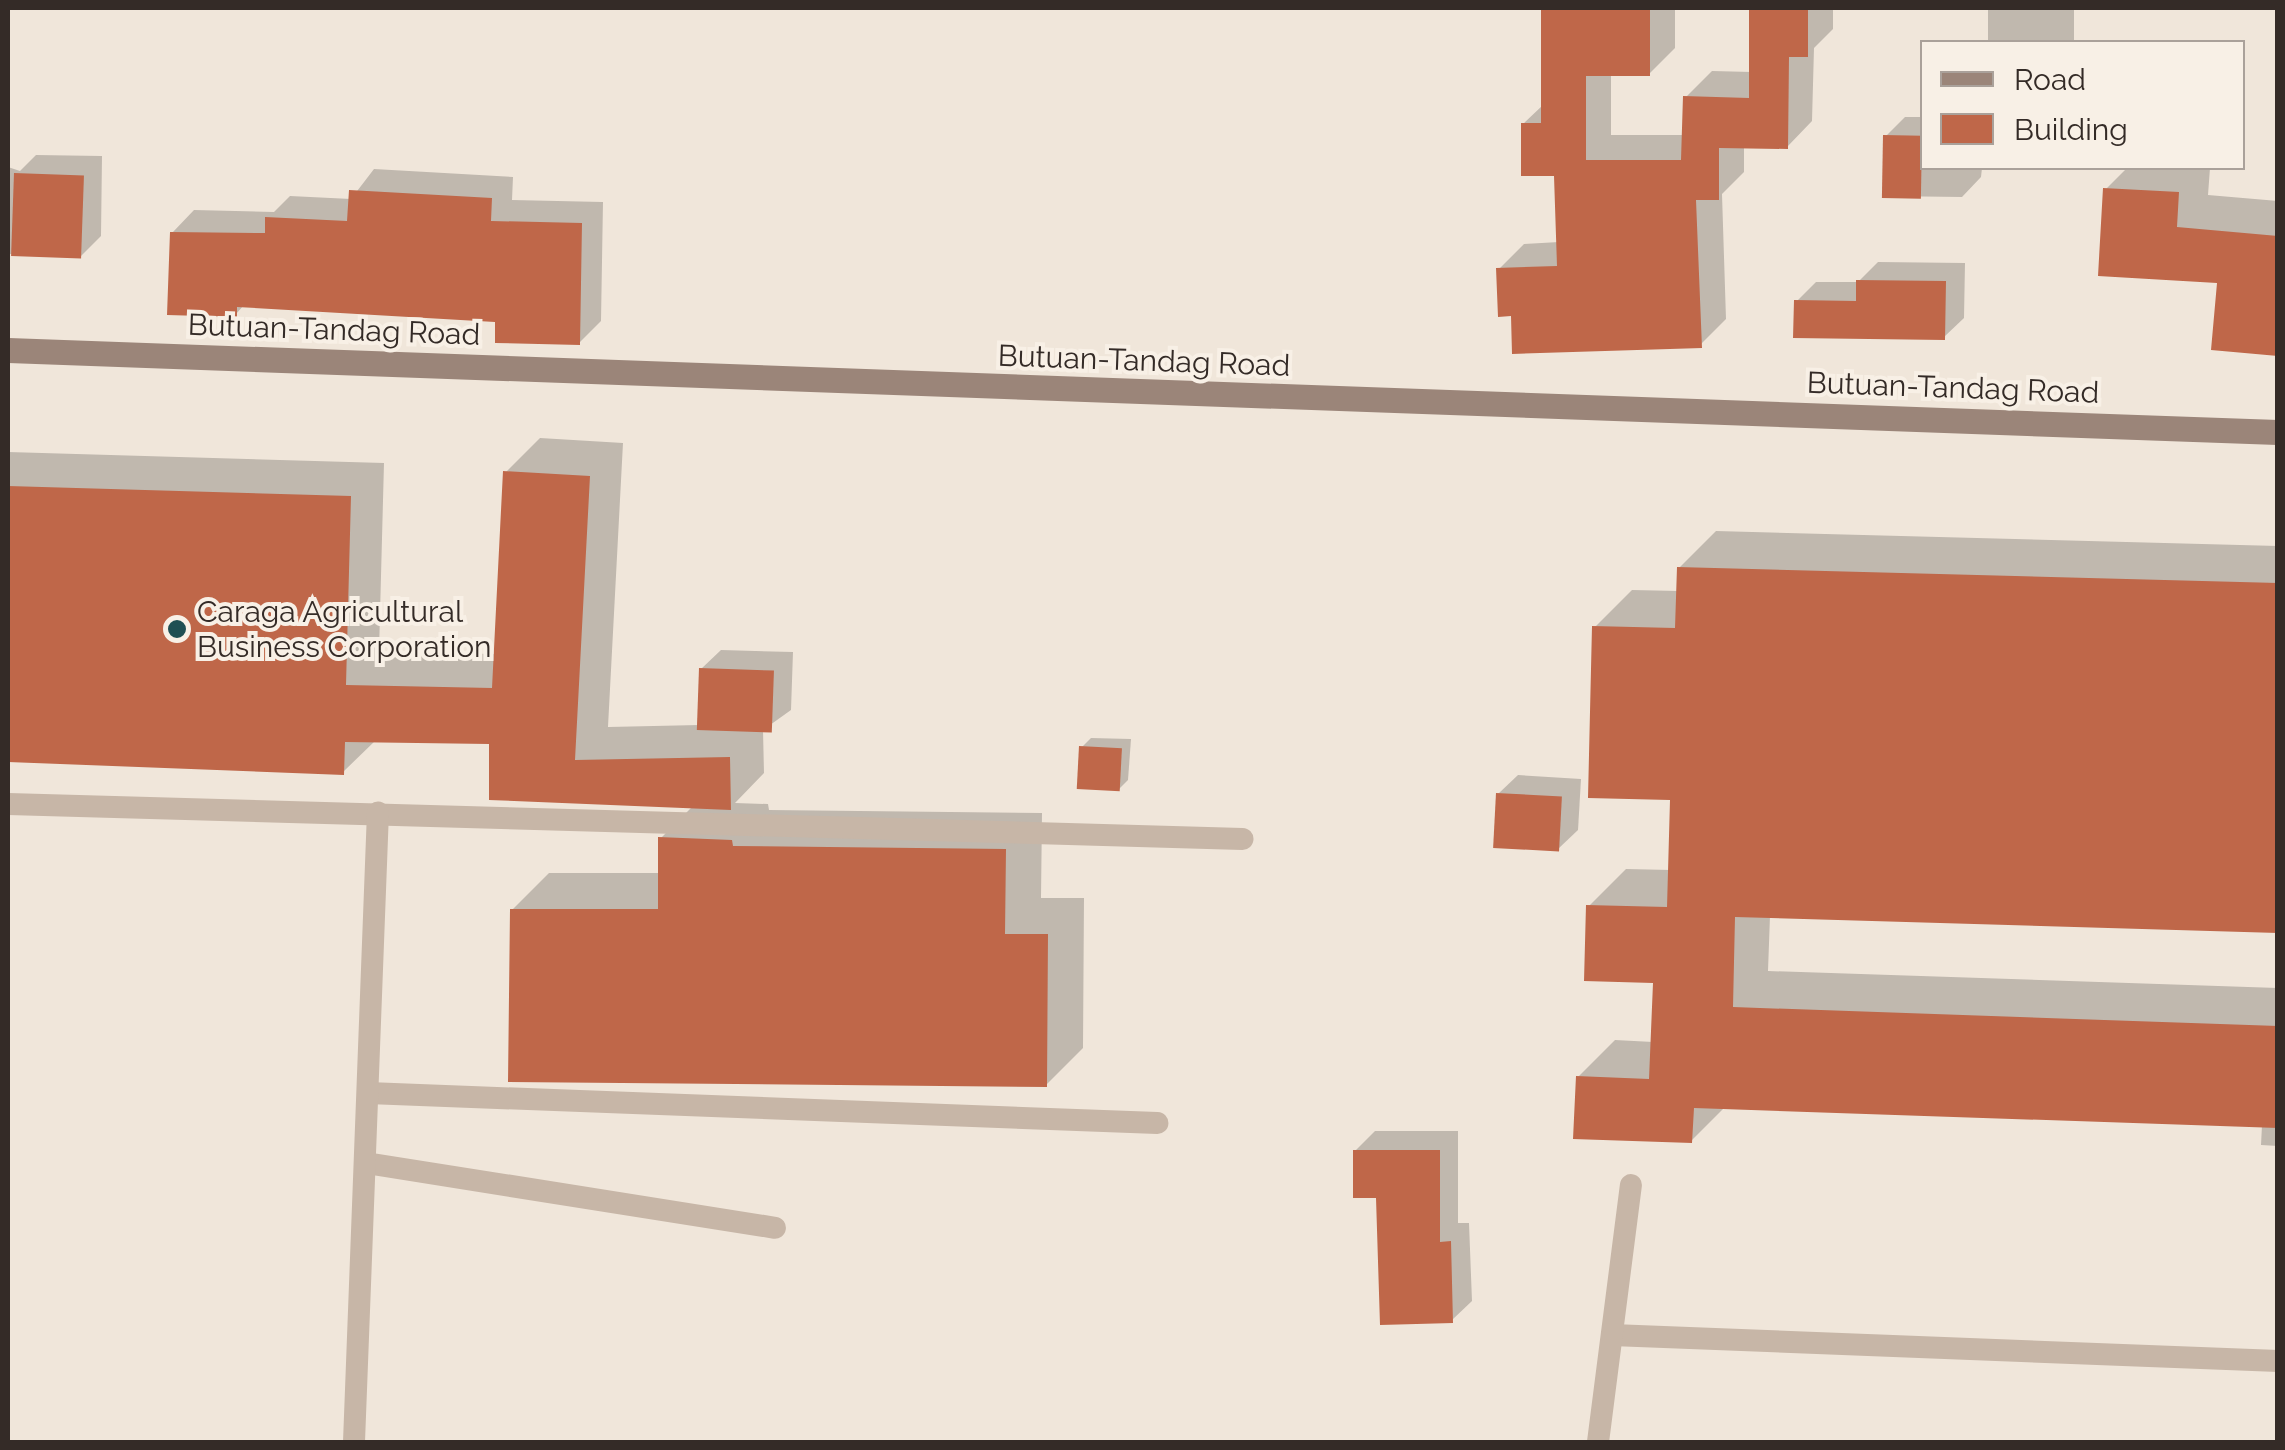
<!DOCTYPE html>
<style>
body{margin:0}
#map{position:relative;width:2285px;height:1450px;overflow:hidden;background:#f0e6da;font-family:Raleway,sans-serif}
div>[style]{position:absolute}
.shadow>*{inset:0;background:#0003;transform-origin:0 0}
.building>*{inset:0;background:#bf6749;transform-origin:0 0}
.lane>*{height:22px;margin:-11px;padding:0 11px;transform-origin:11px;border-radius:11px;background:#c7b6a7}
.secondary>*{height:25px;margin:-12.5px;padding:0 12.5px;transform-origin:12.5px;border-radius:12.5px;background:#9b8579}
.dots>*{width:28px;height:28px;translate:-50% -50%;box-sizing:border-box;border:5px solid #f8f0e6;border-radius:50%}
span{translate:-50% -50%;white-space:nowrap;text-align:center;line-height:1.15;-webkit-text-stroke:8px #f8f0e6;paint-order:stroke}
.street-label{font-size:30px;color:#342b27}
.poi-label{font-size:30px;color:#342b27}
.left{translate:0 -50%;text-align:left}
.frame{position:absolute;inset:0;border:10px solid #342b27;pointer-events:none}
.legend{position:absolute;left:1920px;top:40px;width:325px;height:130px;box-sizing:border-box;background:#f8f0e6;border:2px solid #aaa19a;margin:0;padding:12px 18px;list-style:none;font-size:30px;color:#342b27}
.legend li{display:flex;align-items:center;gap:20px;height:50px}
.legend b{width:50px;border:2px solid #aaa19a}
</style>
<div id="map">
<div class="shadow">
<i style="clip-path:polygon(1546px 8px,1675px 8px,1675px 48px,1649px 74px,1611px 74px,1611px 135px,1685px 135px,1686px 97px,1712px 71px,1752px 72px,1754px 8px,1833px 8px,1833px 29px,1814px 48px,1812px 121px,1787px 147px,1744px 146px,1744px 172px,1722px 194px,1726px 319px,1700px 345px,1514px 313px,1499px 269px,1524px 244px,1559px 242px,1557px 174px,1523px 124px,1543px 105px)"></i>
<i style="left:1988px;top:8px;width:86px;height:34px"></i>
<i style="clip-path:polygon(1905px 117px,1922px 117px,1922px 168px,1982px 168px,1981px 177px,1962px 197px,1884px 196px,1886px 136px)"></i>
<i style="clip-path:polygon(36px 155px,102px 156px,101px 236px,81px 256px,8px 254px,8px 167px,20px 171px)"></i>
<i style="clip-path:polygon(2127px 168px,2210px 168px,2208px 195px,2278px 201px,2278px 354px,2220px 281px,2106px 189px)"></i>
<i style="clip-path:polygon(374px 169px,513px 177px,512px 200px,603px 202px,601px 321px,579px 343px,498px 320px,244px 305px,236px 314px,172px 233px,194px 210px,274px 212px,290px 196px,351px 199px)"></i>
<i style="clip-path:polygon(1878px 262px,1965px 263px,1964px 318px,1944px 337px,1796px 302px,1816px 282px,1858px 282px)"></i>
<i style="clip-path:polygon(540px 438px,623px 443px,608px 727px,699px 725px,701px 669px,721px 650px,793px 652px,791px 710px,763px 730px,764px 773px,735px 803px,768px 804px,769px 810px,1042px 813px,1041px 898px,1084px 898px,1083px 1048px,1046px 1085px,512px 910px,549px 873px,661px 873px,661px 838px,694px 805px,492px 742px,376px 740px,343px 772px,8px 759px,8px 452px,384px 463px,379px 652px,496px 654px,506px 472px)"></i>
<i style="clip-path:polygon(1716px 531px,2278px 546px,2278px 930px,1770px 916px,1768px 971px,2278px 988px,2278px 1146px,2261px 1145px,2262px 1125px,1725px 1107px,1691px 1141px,1578px 1077px,1615px 1040px,1653px 1042px,1656px 980px,1589px 906px,1626px 869px,1671px 870px,1673px 798px,1595px 627px,1632px 590px,1679px 591px,1679px 568px)"></i>
<i style="clip-path:polygon(1091px 738px,1131px 739px,1128px 780px,1119px 789px,1082px 747px)"></i>
<i style="clip-path:polygon(1518px 775px,1581px 779px,1578px 830px,1558px 849px,1498px 794px)"></i>
<i style="clip-path:polygon(1375px 1131px,1458px 1131px,1458px 1223px,1469px 1223px,1472px 1301px,1452px 1320px,1355px 1151px)"></i>
</div>
<div class="building">
<i style="clip-path:polygon(1749px 8px,1808px 8px,1808px 57px,1789px 57px,1788px 149px,1719px 148px,1719px 200px,1696px 200px,1702px 348px,1512px 354px,1511px 316px,1498px 317px,1496px 268px,1557px 266px,1554px 176px,1521px 176px,1521px 123px,1541px 123px,1541px 9px,1650px 9px,1650px 76px,1586px 76px,1586px 160px,1681px 160px,1683px 96px,1749px 98px)"></i>
<i style="left:1883px;top:135px;width:39px;height:63px;rotate:1deg"></i>
<i style="left:14px;top:173px;width:70px;height:83px;rotate:2deg"></i>
<i style="clip-path:polygon(2103px 188px,2179px 192px,2177px 227px,2278px 236px,2278px 356px,2211px 350px,2217px 283px,2098px 276px)"></i>
<i style="clip-path:polygon(349px 190px,492px 198px,491px 221px,582px 223px,580px 345px,495px 343px,495px 322px,237px 307px,237px 317px,167px 315px,170px 232px,265px 233px,265px 217px,347px 221px)"></i>
<i style="clip-path:polygon(1856px 280px,1946px 281px,1945px 340px,1793px 338px,1794px 300px,1856px 301px)"></i>
<i style="clip-path:polygon(503px 471px,590px 476px,575px 760px,730px 757px,731px 810px,489px 800px,489px 744px,345px 742px,344px 775px,8px 762px,8px 486px,351px 496px,346px 685px,492px 688px)"></i>
<i style="clip-path:polygon(1677px 567px,2278px 583px,2278px 933px,1735px 917px,1733px 1007px,2278px 1026px,2278px 1128px,1694px 1108px,1692px 1143px,1573px 1139px,1576px 1076px,1649px 1079px,1653px 983px,1584px 981px,1586px 905px,1667px 907px,1670px 800px,1588px 798px,1592px 626px,1675px 628px)"></i>
<i style="left:699px;top:668px;width:75px;height:62px;rotate:2deg"></i>
<i style="left:1079px;top:746px;width:43px;height:43px;rotate:3deg"></i>
<i style="left:1496px;top:793px;width:66px;height:55px;rotate:3deg"></i>
<i style="clip-path:polygon(658px 837px,732px 840px,733px 846px,1006px 849px,1005px 934px,1048px 934px,1047px 1087px,508px 1082px,510px 909px,658px 909px)"></i>
<i style="clip-path:polygon(1353px 1150px,1440px 1150px,1440px 1242px,1451px 1241px,1453px 1323px,1380px 1325px,1376px 1198px,1353px 1198px)"></i>
</div>
<div class="lane">
<i style="left:8px;top:804px;width:1235px;rotate:1.62deg"></i>
<i style="left:368px;top:1093px;width:790px;rotate:2.18deg"></i>
<i style="left:366px;top:1163px;width:414px;rotate:9deg"></i>
<i style="left:1612px;top:1335px;width:667px;rotate:2.24deg"></i>
<i style="left:354px;top:1442px;width:630px;rotate:-87.82deg"></i>
<i style="left:1598px;top:1442px;width:259px;rotate:-82.7deg"></i>
</div>
<div class="secondary">
<i style="left:8px;top:350px;width:2271px;rotate:2.07deg"></i>
</div>
<div class="dots">
<i style="left:177px;top:629px;background:#1f4f53"></i>
</div>
<div class="street-label">
<span style="left:334px;top:330px;rotate:2deg">Butuan-Tandag Road</span>
<span style="left:1144px;top:361px;rotate:2deg">Butuan-Tandag Road</span>
<span style="left:1953px;top:388px;rotate:2deg">Butuan-Tandag Road</span>
</div>
<div class="poi-label">
<span class="left" style="left:197px;top:629px">Caraga Agricultural<br>Business Corporation</span>
</div>
<div class="frame"></div>
<ul class="legend">
<li><b style="height:12px;background:#9b8579"></b>Road</li>
<li><b style="height:28px;background:#bf6749"></b>Building</li>
</ul>
</div>
